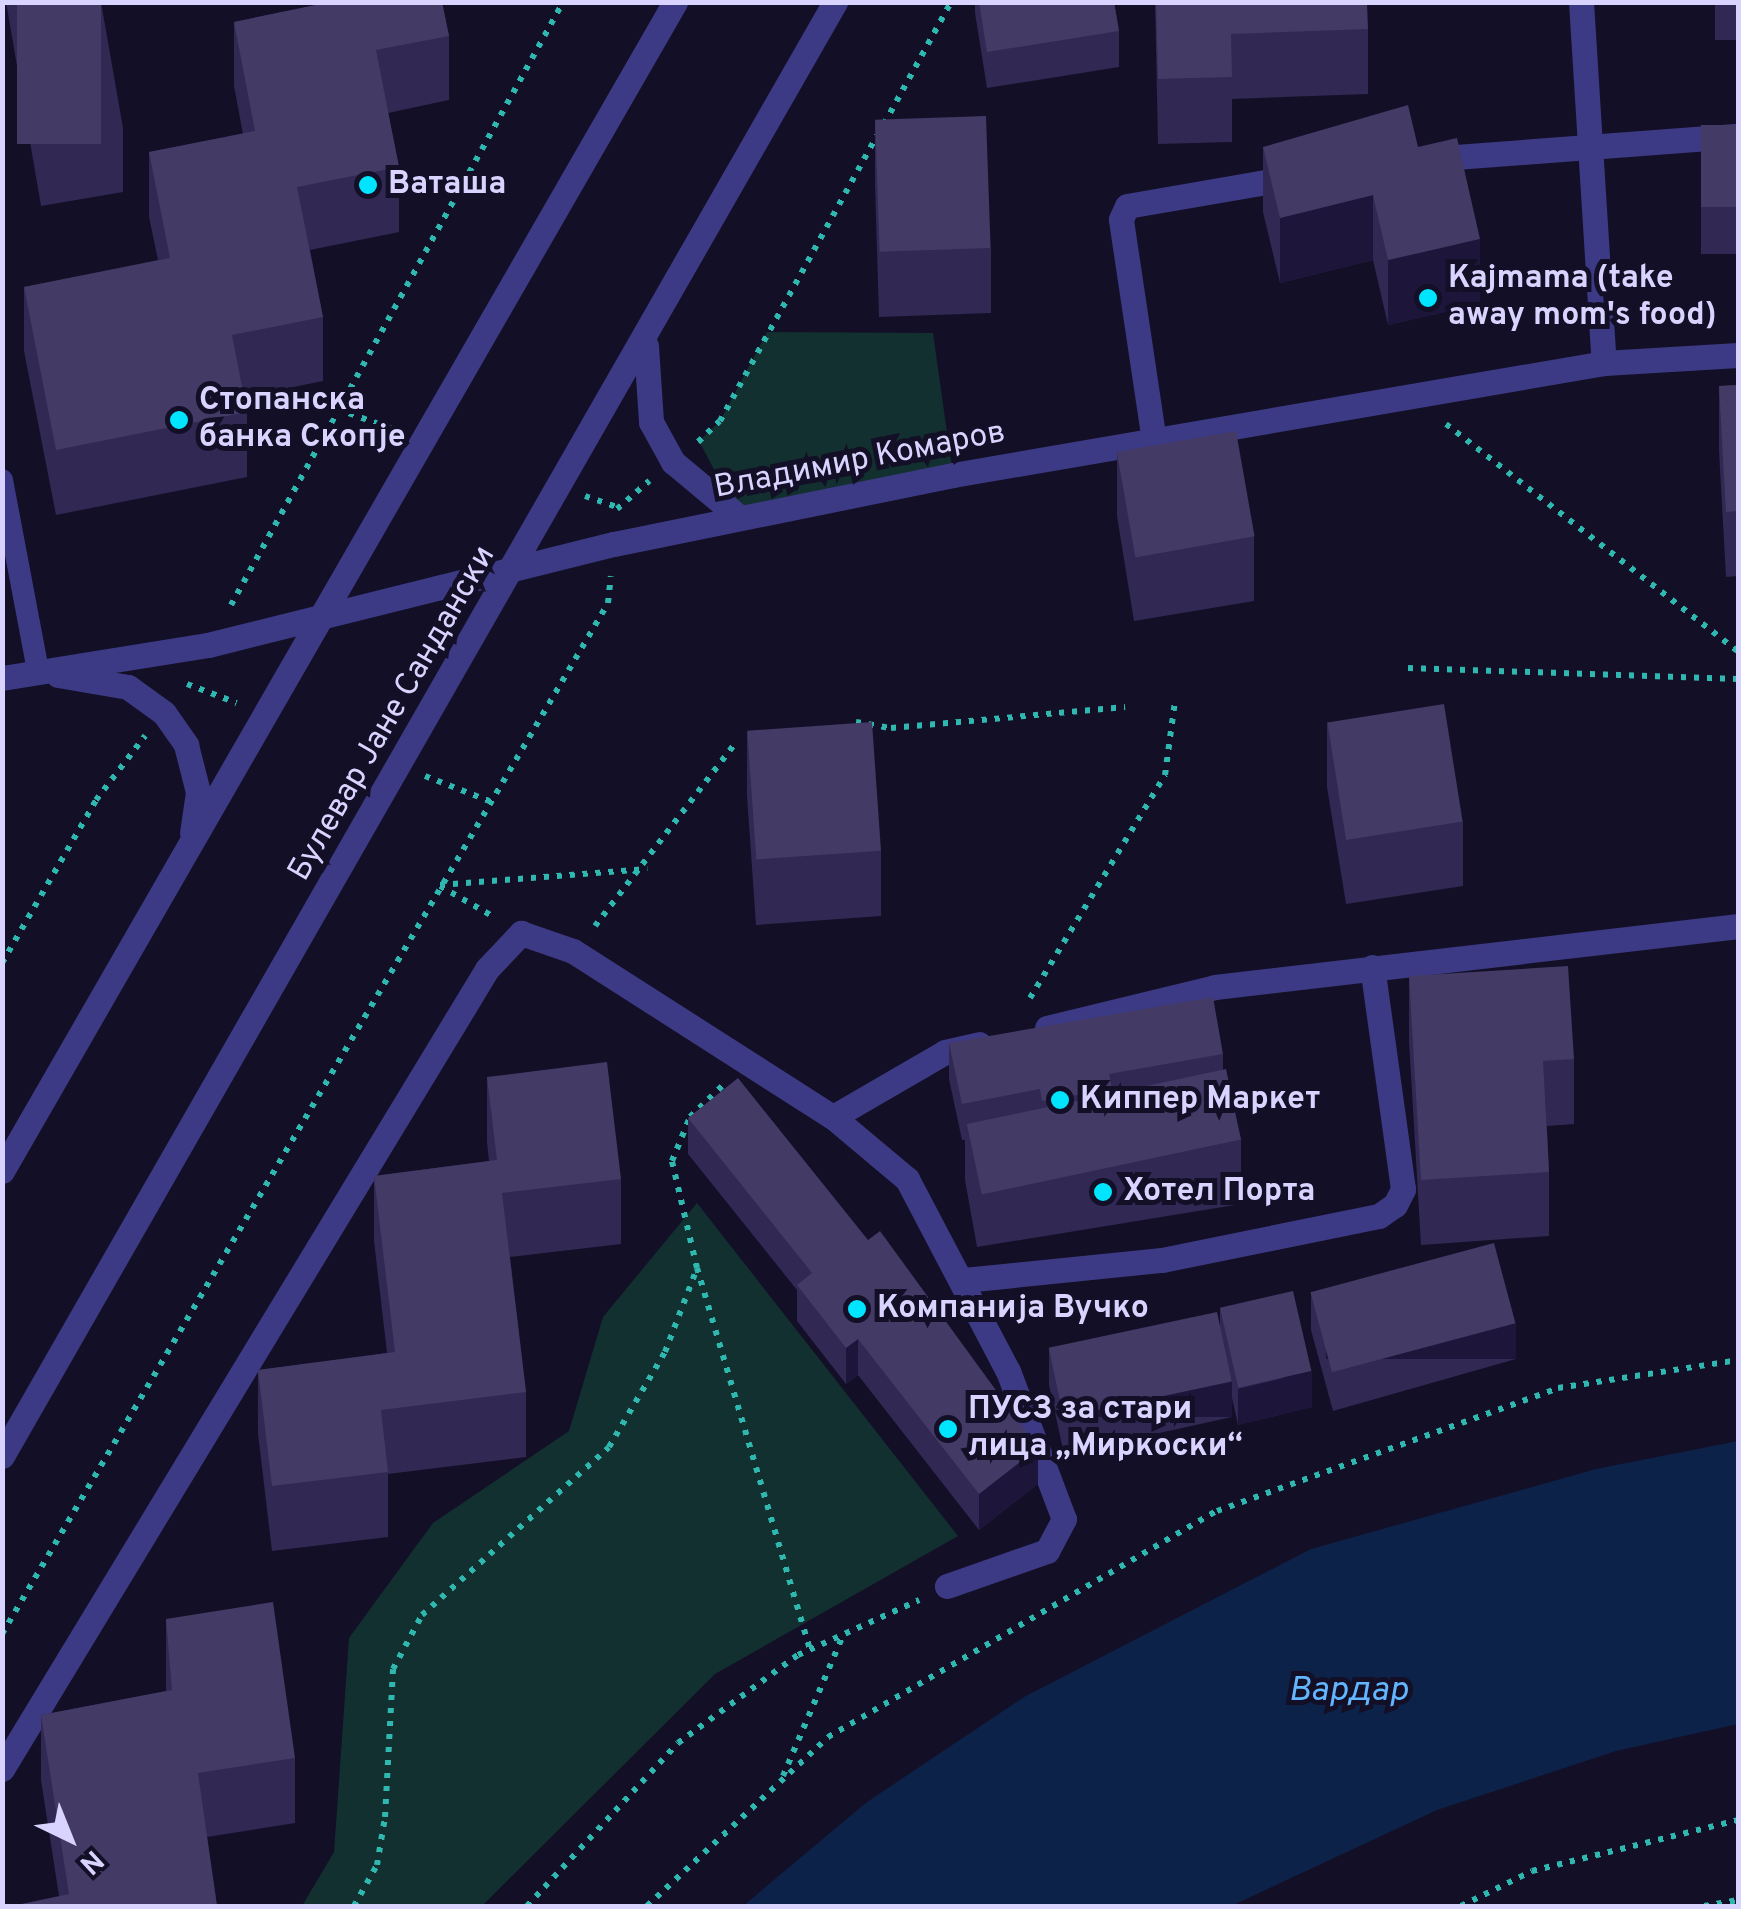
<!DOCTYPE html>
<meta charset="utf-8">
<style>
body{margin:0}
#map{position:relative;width:1741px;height:1909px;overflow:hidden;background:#130f26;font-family:Overpass,sans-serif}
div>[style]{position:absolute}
.green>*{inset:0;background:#12302f}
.water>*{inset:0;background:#0c2248}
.path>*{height:6px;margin-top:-3px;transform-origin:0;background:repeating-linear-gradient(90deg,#2fb8b0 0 5px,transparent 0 13px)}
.service>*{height:22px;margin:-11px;padding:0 11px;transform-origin:11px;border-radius:11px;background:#3d3a85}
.minor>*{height:25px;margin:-12.5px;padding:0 12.5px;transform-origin:12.5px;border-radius:12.5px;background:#3d3a85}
.tertiary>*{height:25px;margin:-12.5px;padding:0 12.5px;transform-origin:12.5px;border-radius:12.5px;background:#3d3a85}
.wall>*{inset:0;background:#312854;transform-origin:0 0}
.shaded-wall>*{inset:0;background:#1d163a;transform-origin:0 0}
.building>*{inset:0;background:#433a66;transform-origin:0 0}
.dots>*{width:28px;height:28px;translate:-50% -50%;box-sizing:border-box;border:5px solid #130f26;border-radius:50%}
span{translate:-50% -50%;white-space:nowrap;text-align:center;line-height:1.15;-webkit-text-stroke:10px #130f26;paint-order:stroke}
.poi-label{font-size:32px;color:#d9d4ff;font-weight:700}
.left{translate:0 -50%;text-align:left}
.street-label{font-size:32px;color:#d9d4ff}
.water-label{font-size:35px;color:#62b6ff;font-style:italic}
.frame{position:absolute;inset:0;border:5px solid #d9d4ff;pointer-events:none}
.north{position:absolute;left:20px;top:1789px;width:100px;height:100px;-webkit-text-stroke:8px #130f26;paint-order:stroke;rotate:137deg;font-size:28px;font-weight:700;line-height:40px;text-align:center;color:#d9d4ff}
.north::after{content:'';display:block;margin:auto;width:35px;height:45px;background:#d9d4ff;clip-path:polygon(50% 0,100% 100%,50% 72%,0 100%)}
</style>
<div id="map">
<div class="green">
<i style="clip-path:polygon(767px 332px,933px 333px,953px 475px,739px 517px,699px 441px,720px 421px)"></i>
<i style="clip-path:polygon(697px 1203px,958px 1536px,715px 1674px,482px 1906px,302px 1906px,334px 1852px,349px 1638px,433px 1523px,569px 1431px,603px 1317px)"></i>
</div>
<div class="water">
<i style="clip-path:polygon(1738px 1441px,1738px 1724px,1616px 1751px,1437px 1810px,1231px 1906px,743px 1906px,867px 1802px,1024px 1697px,1311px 1549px,1596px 1469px)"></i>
</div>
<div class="path">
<i style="left:884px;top:124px;width:139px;rotate:-61.2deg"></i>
<i style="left:337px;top:409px;width:59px;rotate:19.7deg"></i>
<i style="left:1446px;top:424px;width:370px;rotate:37.9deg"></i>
<i style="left:698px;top:442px;width:30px;rotate:-44deg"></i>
<i style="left:720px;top:421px;width:326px;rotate:-61.2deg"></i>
<i style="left:585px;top:496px;width:34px;rotate:19deg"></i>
<i style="left:617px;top:509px;width:43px;rotate:-41.2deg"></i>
<i style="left:231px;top:605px;width:688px;rotate:-61.16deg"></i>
<i style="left:1408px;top:668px;width:330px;rotate:1.9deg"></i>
<i style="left:187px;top:684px;width:53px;rotate:20.8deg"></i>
<i style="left:856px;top:722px;width:36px;rotate:10deg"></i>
<i style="left:891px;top:728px;width:235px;rotate:-5.1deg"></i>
<i style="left:425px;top:776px;width:69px;rotate:21.3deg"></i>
<i style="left:440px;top:885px;width:208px;rotate:-4.4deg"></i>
<i style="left:440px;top:886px;width:62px;rotate:29.9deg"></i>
<i style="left:595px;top:926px;width:228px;rotate:-52.5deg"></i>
<i style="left:2px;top:963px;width:188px;rotate:-60deg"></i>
<i style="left:96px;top:800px;width:81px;rotate:-52.6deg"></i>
<i style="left:1030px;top:998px;width:261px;rotate:-58.8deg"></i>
<i style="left:1165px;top:775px;width:75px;rotate:-82.3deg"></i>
<i style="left:697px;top:1268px;width:398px;rotate:73.5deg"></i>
<i style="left:2px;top:1634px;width:1196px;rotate:-59.55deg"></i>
<i style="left:608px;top:603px;width:27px;rotate:-84deg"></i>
<i style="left:783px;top:1776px;width:153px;rotate:-66.9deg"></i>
<i style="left:354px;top:1906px;width:47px;rotate:-60.7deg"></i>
<i style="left:377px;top:1865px;width:49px;rotate:-80.5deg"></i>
<i style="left:385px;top:1817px;width:148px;rotate:-86.9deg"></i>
<i style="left:393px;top:1669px;width:61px;rotate:-61.8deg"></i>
<i style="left:422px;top:1615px;width:251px;rotate:-41.9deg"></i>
<i style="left:609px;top:1447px;width:110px;rotate:-59.5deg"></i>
<i style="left:665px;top:1352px;width:90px;rotate:-69.1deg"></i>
<i style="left:697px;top:1268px;width:110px;rotate:-103.2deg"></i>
<i style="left:672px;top:1161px;width:48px;rotate:-67.8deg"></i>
<i style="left:690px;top:1117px;width:47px;rotate:-44.1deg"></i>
<i style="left:527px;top:1906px;width:222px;rotate:-47.2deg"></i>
<i style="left:678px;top:1743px;width:149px;rotate:-36.3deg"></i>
<i style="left:798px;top:1655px;width:133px;rotate:-24.4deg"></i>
<i style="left:647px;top:1906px;width:248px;rotate:-43deg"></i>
<i style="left:828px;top:1737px;width:450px;rotate:-30.2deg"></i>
<i style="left:1217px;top:1511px;width:363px;rotate:-19.8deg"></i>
<i style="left:1558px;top:1388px;width:182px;rotate:-8.8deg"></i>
<i style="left:1461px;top:1906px;width:79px;rotate:-26.2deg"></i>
<i style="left:1532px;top:1871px;width:212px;rotate:-13.9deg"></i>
<i style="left:1704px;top:1906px;width:35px;rotate:-10deg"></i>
</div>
<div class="service">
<i style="left:2px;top:480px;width:194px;rotate:79.3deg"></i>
</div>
<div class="minor">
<i style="left:1581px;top:2px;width:362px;rotate:86.4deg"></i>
<i style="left:1429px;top:159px;width:310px;rotate:-4.3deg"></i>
<i style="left:1154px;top:441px;width:224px;rotate:-98.5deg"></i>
<i style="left:1121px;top:219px;width:14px;rotate:-65deg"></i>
<i style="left:1127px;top:206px;width:170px;rotate:-9.8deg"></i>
<i style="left:1047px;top:1028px;width:173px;rotate:-13.7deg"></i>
<i style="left:1215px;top:987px;width:527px;rotate:-6.65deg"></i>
<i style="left:833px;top:1117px;width:129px;rotate:-30.1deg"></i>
<i style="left:945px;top:1052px;width:35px;rotate:-13deg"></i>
<i style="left:964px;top:1280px;width:199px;rotate:-5.8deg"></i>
<i style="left:1162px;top:1260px;width:221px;rotate:-11.5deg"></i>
<i style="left:1379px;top:1216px;width:19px;rotate:-35deg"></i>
<i style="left:1395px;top:1205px;width:18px;rotate:-63deg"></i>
<i style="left:1403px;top:1189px;width:224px;rotate:-97.9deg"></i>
<i style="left:2px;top:1769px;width:936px;rotate:-58.77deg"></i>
<i style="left:487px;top:969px;width:50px;rotate:-46.6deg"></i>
<i style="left:521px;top:933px;width:55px;rotate:19.1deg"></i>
<i style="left:573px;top:951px;width:308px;rotate:32.6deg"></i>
<i style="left:833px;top:1117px;width:97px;rotate:40deg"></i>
<i style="left:907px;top:1179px;width:217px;rotate:62.3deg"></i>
<i style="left:1008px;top:1371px;width:158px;rotate:69.3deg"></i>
<i style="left:1064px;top:1519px;width:36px;rotate:118deg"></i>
<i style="left:1047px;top:1551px;width:106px;rotate:160.7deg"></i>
</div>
<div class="tertiary">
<i style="left:646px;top:346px;width:76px;rotate:86.2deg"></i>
<i style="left:651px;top:422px;width:46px;rotate:61.2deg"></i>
<i style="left:673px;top:462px;width:86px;rotate:39.8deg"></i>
<i style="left:58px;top:675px;width:71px;rotate:9.7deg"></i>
<i style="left:128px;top:687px;width:44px;rotate:35.8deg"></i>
<i style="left:164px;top:713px;width:39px;rotate:55deg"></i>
<i style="left:186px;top:745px;width:49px;rotate:75.7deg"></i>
<i style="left:198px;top:792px;width:41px;rotate:98.3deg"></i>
<i style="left:2px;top:678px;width:209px;rotate:-9.1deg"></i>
<i style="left:208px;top:645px;width:418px;rotate:-14deg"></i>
<i style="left:614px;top:544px;width:346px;rotate:-11.5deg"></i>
<i style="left:953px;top:475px;width:661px;rotate:-9.76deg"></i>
<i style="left:1604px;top:363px;width:134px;rotate:-3.4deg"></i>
<i style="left:2px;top:1171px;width:1349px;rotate:-60.07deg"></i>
<i style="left:2px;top:1456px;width:1676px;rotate:-60.19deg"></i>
</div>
<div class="wall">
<i style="clip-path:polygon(6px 2px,101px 2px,123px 128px,123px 192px,41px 206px)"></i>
<i style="clip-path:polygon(321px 2px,442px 2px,449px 36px,449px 100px,388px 113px,399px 167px,399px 232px,310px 250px,323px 317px,323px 381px,244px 397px,247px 412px,247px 477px,56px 515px,24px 351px,24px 287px,158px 260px,149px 217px,149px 152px,243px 134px,234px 86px,234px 22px,321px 4px)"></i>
<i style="clip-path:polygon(975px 2px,1114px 2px,1119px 31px,1119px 67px,987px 88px,975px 13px)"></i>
<i style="clip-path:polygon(1155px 2px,1368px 29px,1368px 94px,1232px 99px,1232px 142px,1158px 144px)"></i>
<i style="left:1715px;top:2px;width:23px;height:38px"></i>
<i style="clip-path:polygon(875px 120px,991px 248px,991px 313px,879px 317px,875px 185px)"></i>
<i style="left:1738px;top:125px;width:129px;height:37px;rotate:90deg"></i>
<i style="clip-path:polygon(1263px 147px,1418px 147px,1480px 304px,1388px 325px,1373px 260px,1280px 283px,1263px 212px)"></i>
<i style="clip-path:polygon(1738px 385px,1738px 576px,1726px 577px,1719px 451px,1719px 386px)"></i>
<i style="clip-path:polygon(1117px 451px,1254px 536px,1254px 601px,1134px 621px,1117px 516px)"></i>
<i style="clip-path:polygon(1327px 722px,1463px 821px,1463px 886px,1346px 904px,1327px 787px)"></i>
<i style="clip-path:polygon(747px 731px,881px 851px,881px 916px,756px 925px,747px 796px)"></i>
<i style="clip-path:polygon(1409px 976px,1574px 1059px,1574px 1124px,1547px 1126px,1549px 1172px,1549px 1236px,1421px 1245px,1409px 1041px)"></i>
<i style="clip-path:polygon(949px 1043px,1223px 1054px,1223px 1069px,1241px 1139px,1241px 1204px,977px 1247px,965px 1180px,965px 1140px,962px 1140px,949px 1079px)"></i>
<i style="clip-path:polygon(487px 1077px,621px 1179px,621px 1244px,510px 1257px,526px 1392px,526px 1457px,388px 1474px,388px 1537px,272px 1551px,258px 1434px,258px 1370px,387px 1353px,374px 1241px,374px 1176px,489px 1161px,487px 1142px)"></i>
<i style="clip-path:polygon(688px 1118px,1038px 1484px,979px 1530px,858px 1375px,846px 1384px,797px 1321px,797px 1290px,688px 1154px)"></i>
<i style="clip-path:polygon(1311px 1295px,1516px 1359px,1333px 1411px,1311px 1330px)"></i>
<i style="clip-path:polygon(1220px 1309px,1312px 1407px,1238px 1425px,1232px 1398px,1232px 1417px,1064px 1454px,1049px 1385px,1049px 1350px,1220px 1325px)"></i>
<i style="clip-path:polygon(166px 1619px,295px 1758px,295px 1823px,207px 1837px,217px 1906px,59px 1896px,41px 1780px,41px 1715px,166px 1691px)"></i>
</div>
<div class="shaded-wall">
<i style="clip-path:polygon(1373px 195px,1373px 260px,1280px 283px,1280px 218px)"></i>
<i style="clip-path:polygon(1480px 239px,1480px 304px,1388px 325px,1388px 260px)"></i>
<i style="left:1516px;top:1323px;width:36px;height:190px;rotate:90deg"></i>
<i style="clip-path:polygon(858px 1339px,858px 1375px,846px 1384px,846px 1348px)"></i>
<i style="clip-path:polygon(1312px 1371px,1312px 1407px,1238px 1425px,1238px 1389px)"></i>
<i style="left:1232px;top:1381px;width:36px;height:172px;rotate:90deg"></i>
<i style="clip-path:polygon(1038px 1448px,1038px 1484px,979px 1530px,979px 1494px)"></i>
</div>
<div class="building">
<i style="left:17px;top:2px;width:84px;height:142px"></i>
<i style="clip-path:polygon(330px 2px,442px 2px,449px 36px,376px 50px,399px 167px,297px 187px,323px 317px,232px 335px,247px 412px,56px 450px,24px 287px,170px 258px,149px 152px,255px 131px,234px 22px)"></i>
<i style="clip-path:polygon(979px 2px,1114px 2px,1119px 31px,987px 52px)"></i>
<i style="clip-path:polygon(1156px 2px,1367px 2px,1368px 29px,1231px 34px,1232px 77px,1158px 79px)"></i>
<i style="clip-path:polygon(1408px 105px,1418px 147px,1457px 138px,1480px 239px,1388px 260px,1373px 195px,1280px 218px,1263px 147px)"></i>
<i style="left:986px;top:116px;width:132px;height:111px;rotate:88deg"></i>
<i style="left:1738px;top:125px;width:82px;height:37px;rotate:90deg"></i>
<i style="clip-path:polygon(1738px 385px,1738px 511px,1726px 512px,1719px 386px)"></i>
<i style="left:1236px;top:431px;width:107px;height:121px;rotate:80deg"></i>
<i style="left:1444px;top:704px;width:119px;height:118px;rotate:81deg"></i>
<i style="left:872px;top:722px;width:129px;height:125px;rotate:86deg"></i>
<i style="clip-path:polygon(1568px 966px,1574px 1059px,1543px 1061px,1549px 1172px,1421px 1180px,1409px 976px)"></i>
<i style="clip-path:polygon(1213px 997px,1223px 1054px,1109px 1074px,1112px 1089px,1042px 1101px,1040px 1089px,962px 1104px,949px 1043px)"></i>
<i style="clip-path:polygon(607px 1062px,621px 1179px,502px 1193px,526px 1392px,381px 1410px,388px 1472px,272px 1486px,258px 1370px,395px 1352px,374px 1176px,497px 1160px,487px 1077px)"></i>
<i style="left:1226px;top:1069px;width:72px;height:265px;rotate:78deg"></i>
<i style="clip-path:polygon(738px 1078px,868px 1240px,880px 1231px,1038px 1448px,979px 1494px,858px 1339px,846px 1348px,797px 1285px,812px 1273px,688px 1118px)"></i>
<i style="left:1494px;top:1243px;width:83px;height:190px;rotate:75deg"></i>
<i style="left:1293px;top:1291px;width:82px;height:75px;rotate:77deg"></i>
<i style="left:1217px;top:1312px;width:71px;height:172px;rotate:78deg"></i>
<i style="clip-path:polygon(273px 1602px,295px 1758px,198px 1773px,217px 1906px,12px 1906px,69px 1894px,41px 1715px,172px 1690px,166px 1619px)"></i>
</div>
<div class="dots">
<i style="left:368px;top:185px;background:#00e5ff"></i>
<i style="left:1428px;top:298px;background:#00e5ff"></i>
<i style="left:179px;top:420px;background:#00e5ff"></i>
<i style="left:1060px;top:1100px;background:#00e5ff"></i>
<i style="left:1103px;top:1192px;background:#00e5ff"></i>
<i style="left:857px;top:1309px;background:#00e5ff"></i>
<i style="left:948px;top:1429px;background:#00e5ff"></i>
</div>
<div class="poi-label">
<span class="left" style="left:388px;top:185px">Ваташа</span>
<span class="left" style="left:1448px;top:298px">Kajmama (take<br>away mom's food)</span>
<span class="left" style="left:199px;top:420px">Стопанска<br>банка Скопје</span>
<span class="left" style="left:1080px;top:1100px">Киппер Маркет</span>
<span class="left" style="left:1123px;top:1192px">Хотел Порта</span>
<span class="left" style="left:877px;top:1309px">Компанија Вучко</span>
<span class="left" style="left:968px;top:1429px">ПУСЗ за стари<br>лица „Миркоски“</span>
</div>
<div class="street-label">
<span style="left:860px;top:461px;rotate:-11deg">Владимир Комаров</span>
<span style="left:393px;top:714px;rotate:-60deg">Булевар Јане Сандански</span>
</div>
<div class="water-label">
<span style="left:1348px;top:1691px">Вардар</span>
</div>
<div class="frame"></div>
<div class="north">N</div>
</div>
